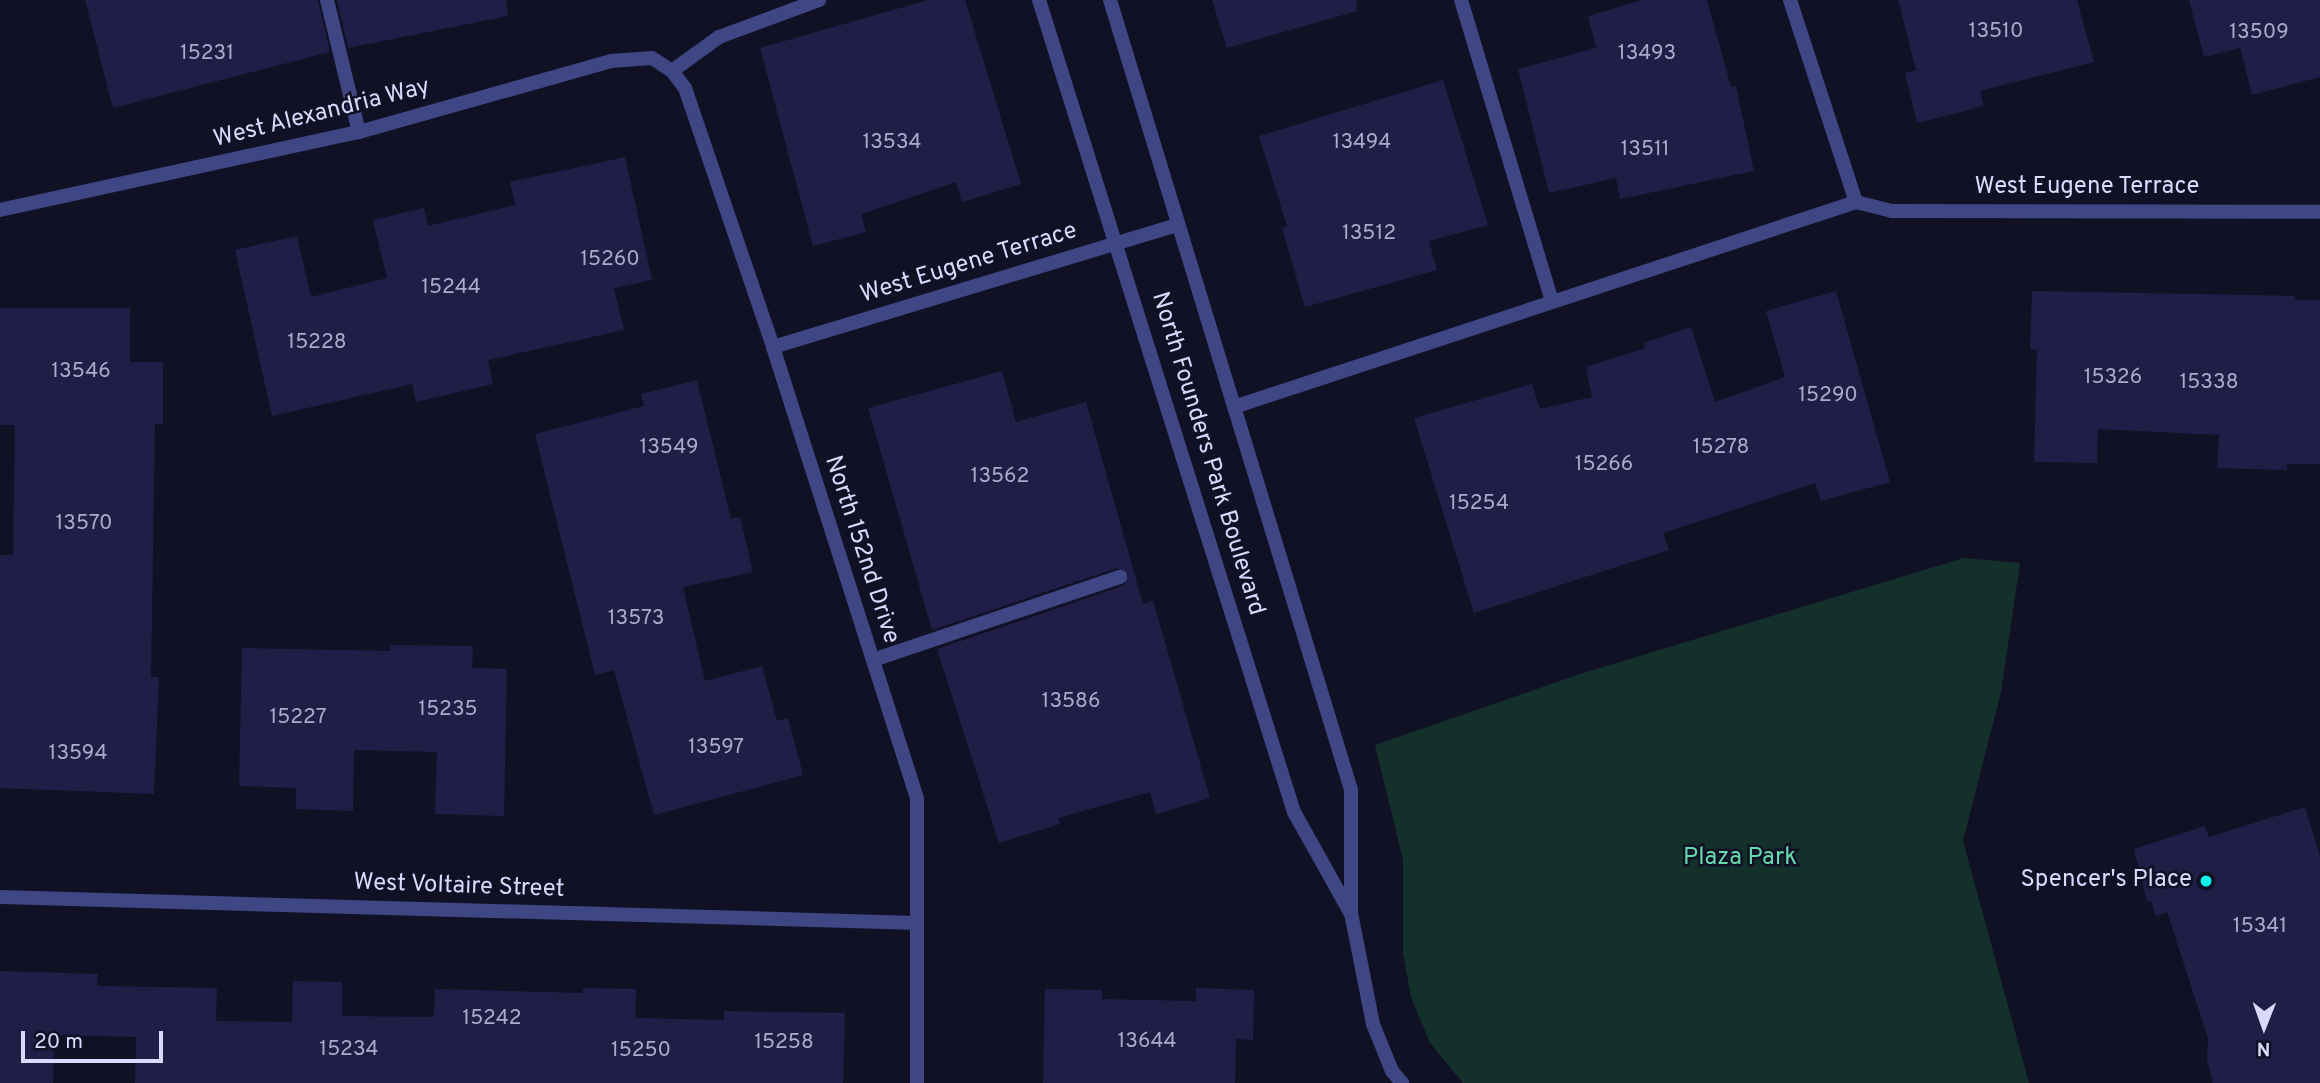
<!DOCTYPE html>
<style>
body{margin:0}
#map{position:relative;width:2320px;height:1083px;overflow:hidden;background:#111126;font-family:Overpass,sans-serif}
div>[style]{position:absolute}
.green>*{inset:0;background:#14302b}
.building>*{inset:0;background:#201e46}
.lane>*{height:14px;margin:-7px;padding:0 7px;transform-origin:7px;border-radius:7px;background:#3e4683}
.street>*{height:14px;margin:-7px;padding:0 7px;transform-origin:7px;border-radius:7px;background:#3e4683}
.dots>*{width:19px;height:19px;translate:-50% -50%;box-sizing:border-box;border:4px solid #111126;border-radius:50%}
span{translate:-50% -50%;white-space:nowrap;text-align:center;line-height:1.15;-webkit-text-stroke:5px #111126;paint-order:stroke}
.number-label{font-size:21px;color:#aaaacf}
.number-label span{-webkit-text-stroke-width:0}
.street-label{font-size:24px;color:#d8d9fd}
.park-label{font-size:24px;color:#67daac}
.poi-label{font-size:24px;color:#d8d9fd}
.right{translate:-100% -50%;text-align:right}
.north{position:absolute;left:2229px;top:992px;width:70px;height:70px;-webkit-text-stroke:5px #111126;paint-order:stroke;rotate:181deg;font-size:19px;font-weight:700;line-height:28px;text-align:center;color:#d8d9fd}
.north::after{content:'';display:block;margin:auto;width:24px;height:32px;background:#d8d9fd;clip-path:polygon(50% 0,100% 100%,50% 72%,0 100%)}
.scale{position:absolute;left:21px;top:1031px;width:142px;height:32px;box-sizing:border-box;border:4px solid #d8d9fd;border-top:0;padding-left:9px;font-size:21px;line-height:24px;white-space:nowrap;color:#d8d9fd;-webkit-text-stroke:5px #111126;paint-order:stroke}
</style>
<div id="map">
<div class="green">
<i style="clip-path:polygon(1964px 558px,2020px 563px,2001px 692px,1963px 841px,2029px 1083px,1463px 1083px,1430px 1043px,1411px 997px,1403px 953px,1403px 860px,1375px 745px,1580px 674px)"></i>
</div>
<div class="building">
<i style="clip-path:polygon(85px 0,318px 0,330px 52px,113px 108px)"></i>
<i style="clip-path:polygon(337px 0,506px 0,508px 16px,348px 48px)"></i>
<i style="clip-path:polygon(928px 0,965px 0,1021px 184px,962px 202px,956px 182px,861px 214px,866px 232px,813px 246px,760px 48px)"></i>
<i style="clip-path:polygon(1212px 0,1356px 0,1357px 11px,1227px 48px)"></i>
<i style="clip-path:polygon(1643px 0,1707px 0,1731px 87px,1736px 86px,1754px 171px,1620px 199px,1616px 178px,1549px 193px,1518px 69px,1596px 48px,1588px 16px)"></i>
<i style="clip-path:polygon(1898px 0,2077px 0,2094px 62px,1980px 91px,1984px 106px,1917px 123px,1905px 73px,1916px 70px)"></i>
<i style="clip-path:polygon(2189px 0,2320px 0,2320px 77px,2252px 95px,2240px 48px,2204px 57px)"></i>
<i style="clip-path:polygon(1443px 80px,1488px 225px,1429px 241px,1437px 270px,1305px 307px,1282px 228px,1287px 226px,1259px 136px)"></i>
<i style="clip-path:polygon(625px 157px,652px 280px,614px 288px,624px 330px,488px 360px,493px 384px,416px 402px,412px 384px,272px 416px,235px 250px,297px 236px,311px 297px,387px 278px,373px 220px,424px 208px,428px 226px,515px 205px,510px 182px)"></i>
<i style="clip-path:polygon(1836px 291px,1890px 482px,1821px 501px,1815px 483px,1663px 533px,1669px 550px,1474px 613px,1414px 418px,1532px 384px,1540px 409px,1592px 397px,1586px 367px,1645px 348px,1644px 343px,1691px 327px,1715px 402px,1785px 377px,1766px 311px)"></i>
<i style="clip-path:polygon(2032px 291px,2295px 296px,2295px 300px,2320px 300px,2320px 464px,2287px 464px,2287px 470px,2217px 468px,2219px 435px,2098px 429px,2097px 463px,2034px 462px,2037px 350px,2030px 349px)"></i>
<i style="clip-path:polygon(0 308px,130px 308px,130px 362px,163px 362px,163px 424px,155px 424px,151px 677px,159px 677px,154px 794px,0 788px,0 555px,13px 555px,15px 425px,0 425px)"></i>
<i style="clip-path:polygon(1002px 371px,1016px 422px,1086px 402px,1143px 604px,1153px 601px,1210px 798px,1156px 814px,1150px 792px,1058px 818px,1060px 824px,999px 843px,937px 649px,1123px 586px,1129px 575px,1117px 568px,932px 630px,868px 408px)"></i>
<i style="clip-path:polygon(697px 380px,731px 519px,740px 517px,753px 572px,683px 587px,705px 681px,762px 666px,777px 721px,788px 718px,803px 775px,654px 815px,614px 670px,595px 675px,535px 434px,644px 406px,641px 394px)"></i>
<i style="clip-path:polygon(390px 645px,473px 646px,472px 668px,507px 669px,504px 816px,435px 814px,437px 752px,354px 750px,353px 811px,296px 809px,296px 788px,239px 786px,242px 648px,390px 651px)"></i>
<i style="clip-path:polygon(2305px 807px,2320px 856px,2320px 1083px,2213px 1083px,2207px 1060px,2208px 1038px,2167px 912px,2156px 916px,2151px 901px,2147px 902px,2134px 849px,2205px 826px,2209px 837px)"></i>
<i style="clip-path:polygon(0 971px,98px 974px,97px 986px,217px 988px,216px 1021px,292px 1022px,293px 981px,342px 982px,342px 1016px,434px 1017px,435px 989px,583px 993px,583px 988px,636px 989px,635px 1018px,724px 1020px,724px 1011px,845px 1013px,843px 1083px,135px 1083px,136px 1037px,54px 1035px,53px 1083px,0 1083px)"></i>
<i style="clip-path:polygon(1196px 988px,1254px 990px,1253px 1040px,1236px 1039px,1235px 1083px,1043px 1083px,1045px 989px,1102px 990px,1102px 999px,1196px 1001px)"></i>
</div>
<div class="lane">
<i style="left:327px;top:0;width:136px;rotate:76.4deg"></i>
<i style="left:1461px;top:0;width:314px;rotate:73.2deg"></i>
<i style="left:672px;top:71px;width:58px;rotate:-35.9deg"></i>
<i style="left:719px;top:37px;width:107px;rotate:-20.3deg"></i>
<i style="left:1234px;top:407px;width:655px;rotate:-18.24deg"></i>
<i style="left:873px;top:660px;width:261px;rotate:-18.6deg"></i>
</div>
<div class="street">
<i style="left:1039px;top:0;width:851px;rotate:72.57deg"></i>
<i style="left:1294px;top:812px;width:115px;rotate:60.8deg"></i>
<i style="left:1110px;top:0;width:826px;rotate:73.03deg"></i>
<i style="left:1351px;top:790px;width:123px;rotate:90deg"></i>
<i style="left:1351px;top:913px;width:113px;rotate:78.8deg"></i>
<i style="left:1373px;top:1024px;width:51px;rotate:68deg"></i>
<i style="left:1392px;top:1071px;width:16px;rotate:50deg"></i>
<i style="left:1790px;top:0;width:213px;rotate:71.9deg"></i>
<i style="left:1856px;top:202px;width:37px;rotate:14deg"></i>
<i style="left:1892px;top:211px;width:428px;rotate:0.1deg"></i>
<i style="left:0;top:210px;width:367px;rotate:-12.3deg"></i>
<i style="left:359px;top:132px;width:262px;rotate:-15.7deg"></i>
<i style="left:611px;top:61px;width:41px;rotate:-4.2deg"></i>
<i style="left:652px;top:58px;width:24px;rotate:33deg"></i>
<i style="left:672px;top:71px;width:21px;rotate:53deg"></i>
<i style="left:685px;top:88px;width:274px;rotate:71.2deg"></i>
<i style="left:773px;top:347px;width:474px;rotate:72.3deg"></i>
<i style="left:917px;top:799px;width:284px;rotate:90deg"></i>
<i style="left:773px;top:347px;width:423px;rotate:-16.8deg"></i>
<i style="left:0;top:897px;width:917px;rotate:1.62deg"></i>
</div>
<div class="dots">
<i style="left:2206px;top:881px;background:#0ef3e7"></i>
</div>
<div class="number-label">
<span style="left:1996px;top:32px">13510</span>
<span style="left:2259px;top:33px">13509</span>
<span style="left:207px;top:54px">15231</span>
<span style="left:1647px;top:54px">13493</span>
<span style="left:892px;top:143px">13534</span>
<span style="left:1362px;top:143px">13494</span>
<span style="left:1645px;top:150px">13511</span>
<span style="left:1369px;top:234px">13512</span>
<span style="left:610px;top:260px">15260</span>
<span style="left:451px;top:288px">15244</span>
<span style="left:317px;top:343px">15228</span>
<span style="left:81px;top:372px">13546</span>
<span style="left:2113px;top:378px">15326</span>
<span style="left:2209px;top:383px">15338</span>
<span style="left:1828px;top:396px">15290</span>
<span style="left:669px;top:448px">13549</span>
<span style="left:1721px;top:448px">15278</span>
<span style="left:1604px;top:465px">15266</span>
<span style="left:1000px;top:477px">13562</span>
<span style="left:1479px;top:504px">15254</span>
<span style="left:84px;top:524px">13570</span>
<span style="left:636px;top:619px">13573</span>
<span style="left:1071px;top:702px">13586</span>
<span style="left:448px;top:710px">15235</span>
<span style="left:298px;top:718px">15227</span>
<span style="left:716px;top:748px">13597</span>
<span style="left:78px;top:754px">13594</span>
<span style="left:2260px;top:927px">15341</span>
<span style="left:492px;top:1019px">15242</span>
<span style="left:1147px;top:1042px">13644</span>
<span style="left:784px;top:1043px">15258</span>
<span style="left:349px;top:1050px">15234</span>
<span style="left:641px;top:1051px">15250</span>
</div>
<div class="street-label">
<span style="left:322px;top:114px;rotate:-14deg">West Alexandria Way</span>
<span style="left:2087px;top:188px">West Eugene Terrace</span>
<span style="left:969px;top:264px;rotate:-17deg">West Eugene Terrace</span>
<span style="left:1207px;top:454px;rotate:73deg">North Founders Park Boulevard</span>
<span style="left:861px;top:550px;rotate:72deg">North 152nd Drive</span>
<span style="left:459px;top:887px;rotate:2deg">West Voltaire Street</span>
</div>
<div class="park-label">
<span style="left:1740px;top:859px">Plaza Park</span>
</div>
<div class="poi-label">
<span class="right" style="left:2192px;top:881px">Spencer's Place</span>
</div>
<div class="north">N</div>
<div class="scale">20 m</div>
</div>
